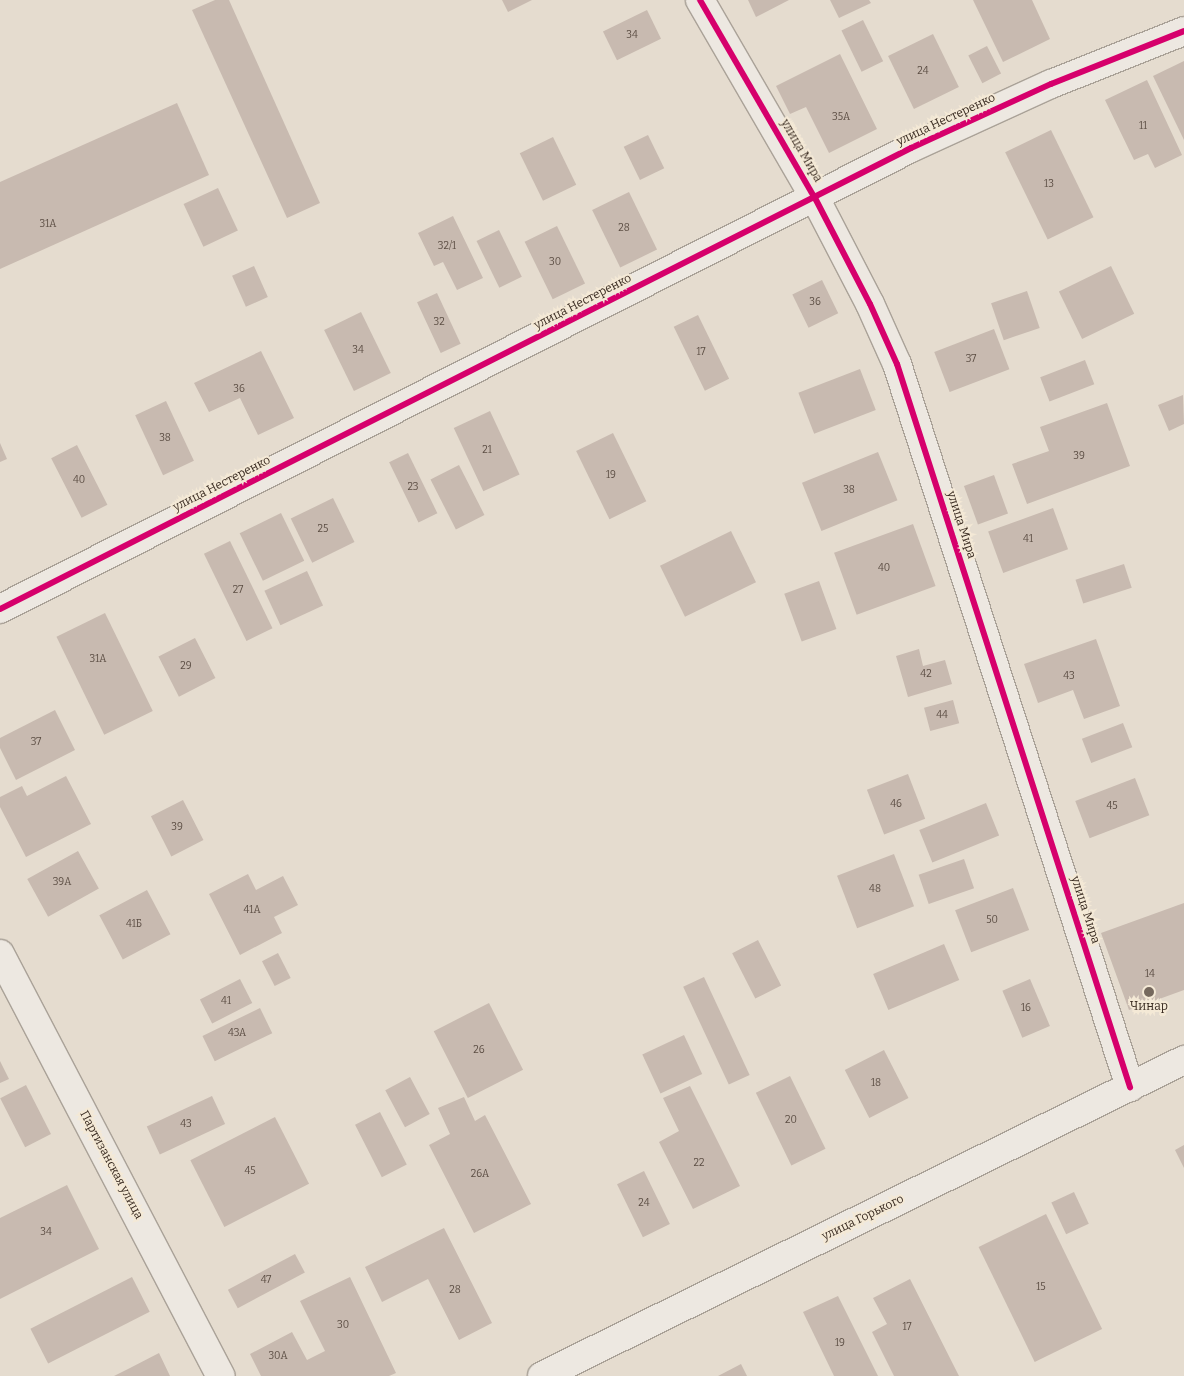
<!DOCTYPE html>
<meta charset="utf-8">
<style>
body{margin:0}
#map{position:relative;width:1184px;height:1376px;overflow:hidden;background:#e5dccf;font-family:Bitter,serif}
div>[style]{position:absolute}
.building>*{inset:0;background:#c8bab0;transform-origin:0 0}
.roads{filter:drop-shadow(1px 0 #aaa298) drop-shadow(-1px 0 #aaa298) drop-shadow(0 1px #aaa298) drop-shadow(0 -1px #aaa298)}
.minor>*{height:28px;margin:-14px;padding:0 14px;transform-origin:14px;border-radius:14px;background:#ede8e1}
.secondary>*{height:28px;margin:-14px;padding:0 14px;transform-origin:14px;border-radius:14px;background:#ede8e1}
.cycleway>*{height:6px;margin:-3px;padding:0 3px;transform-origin:3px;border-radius:3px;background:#d6006c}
.dots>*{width:14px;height:14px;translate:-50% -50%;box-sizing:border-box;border:2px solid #f4e9d6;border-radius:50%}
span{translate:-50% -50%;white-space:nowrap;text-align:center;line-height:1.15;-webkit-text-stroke:4px #f4e9d6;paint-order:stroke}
.number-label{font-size:10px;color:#5c4e44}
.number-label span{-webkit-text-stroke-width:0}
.street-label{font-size:12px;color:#382a20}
.poi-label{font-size:12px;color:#382a20}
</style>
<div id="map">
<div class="building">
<i style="clip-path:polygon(215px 0,229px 0,320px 203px,287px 218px,192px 10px)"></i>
<i style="clip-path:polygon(502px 0,532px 0,508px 12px)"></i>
<i style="clip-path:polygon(748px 0,789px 0,756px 17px)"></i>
<i style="clip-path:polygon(830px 0,869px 0,871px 3px,839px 18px)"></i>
<i style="clip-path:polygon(973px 0,1032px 0,1050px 39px,1003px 62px)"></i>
<i style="left:647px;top:10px;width:32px;height:49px;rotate:64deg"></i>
<i style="left:863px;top:20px;width:46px;height:24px;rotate:64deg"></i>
<i style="left:933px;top:34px;width:59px;height:50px;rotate:64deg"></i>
<i style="left:987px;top:46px;width:31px;height:21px;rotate:63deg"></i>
<i style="clip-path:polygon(840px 54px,877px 129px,829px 153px,806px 107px,790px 114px,776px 86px)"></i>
<i style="clip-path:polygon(1184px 61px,1184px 140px,1153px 76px)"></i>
<i style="clip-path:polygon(1147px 80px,1182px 155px,1155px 168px,1148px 154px,1134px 160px,1105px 100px)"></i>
<i style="clip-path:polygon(177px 103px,209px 175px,0 269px,0 182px)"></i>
<i style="left:1051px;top:130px;width:97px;height:51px;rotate:64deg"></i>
<i style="left:648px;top:135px;width:37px;height:27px;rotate:64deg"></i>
<i style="left:553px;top:137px;width:53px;height:37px;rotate:64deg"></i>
<i style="left:218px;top:188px;width:47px;height:38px;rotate:65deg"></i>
<i style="left:629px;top:192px;width:64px;height:41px;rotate:64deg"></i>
<i style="clip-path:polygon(453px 216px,483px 278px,457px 290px,443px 262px,434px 266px,418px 233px)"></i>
<i style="left:557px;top:226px;width:64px;height:36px;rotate:64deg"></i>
<i style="left:499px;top:230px;width:52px;height:25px;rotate:64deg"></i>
<i style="left:254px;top:266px;width:34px;height:24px;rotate:66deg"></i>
<i style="left:1111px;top:266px;width:53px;height:58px;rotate:64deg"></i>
<i style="left:822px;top:280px;width:37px;height:33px;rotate:64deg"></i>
<i style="left:1027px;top:291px;width:39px;height:38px;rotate:71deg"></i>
<i style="left:437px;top:293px;width:56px;height:22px;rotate:65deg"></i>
<i style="left:361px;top:312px;width:68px;height:41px;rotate:64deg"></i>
<i style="left:698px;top:315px;width:71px;height:27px;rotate:64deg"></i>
<i style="left:994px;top:329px;width:43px;height:64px;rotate:69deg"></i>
<i style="clip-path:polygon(261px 351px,294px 418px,258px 435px,240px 398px,209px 412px,194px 383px)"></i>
<i style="left:1085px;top:360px;width:26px;height:48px;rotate:69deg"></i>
<i style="left:860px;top:369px;width:44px;height:66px;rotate:69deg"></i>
<i style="clip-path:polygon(1183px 395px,1184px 424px,1169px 431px,1158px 405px)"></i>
<i style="left:166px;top:401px;width:66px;height:34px;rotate:65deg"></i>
<i style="clip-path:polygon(1107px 403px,1130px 466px,1027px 504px,1012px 464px,1049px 451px,1040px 427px)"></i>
<i style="left:490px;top:411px;width:70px;height:40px;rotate:65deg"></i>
<i style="left:613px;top:433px;width:76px;height:41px;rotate:64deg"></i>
<i style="clip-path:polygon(0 443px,7px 459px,0 462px)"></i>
<i style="left:77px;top:445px;width:67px;height:29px;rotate:63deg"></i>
<i style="left:878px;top:452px;width:52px;height:82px;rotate:68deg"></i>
<i style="left:408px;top:453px;width:67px;height:21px;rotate:64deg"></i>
<i style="left:459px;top:465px;width:56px;height:32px;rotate:63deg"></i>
<i style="left:994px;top:475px;width:41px;height:32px;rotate:70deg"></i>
<i style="left:333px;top:498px;width:49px;height:47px;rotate:64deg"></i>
<i style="left:1053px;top:508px;width:44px;height:69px;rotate:70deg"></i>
<i style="left:281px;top:513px;width:53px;height:46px;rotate:64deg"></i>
<i style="left:913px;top:524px;width:66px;height:84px;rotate:70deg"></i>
<i style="left:731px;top:531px;width:57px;height:79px;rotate:64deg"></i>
<i style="left:230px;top:541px;width:97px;height:29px;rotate:64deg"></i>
<i style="left:1124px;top:564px;width:25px;height:51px;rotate:72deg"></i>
<i style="left:307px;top:571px;width:38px;height:47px;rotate:65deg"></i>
<i style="left:819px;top:581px;width:51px;height:37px;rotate:70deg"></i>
<i style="left:105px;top:613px;width:109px;height:54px;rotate:64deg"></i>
<i style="left:195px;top:638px;width:45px;height:41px;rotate:63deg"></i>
<i style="clip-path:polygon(1096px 639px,1120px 706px,1084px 719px,1073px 690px,1038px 703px,1024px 664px)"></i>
<i style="clip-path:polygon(919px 649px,923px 666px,945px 660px,952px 684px,908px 697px,896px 656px)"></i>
<i style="left:953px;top:700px;width:24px;height:30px;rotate:75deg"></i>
<i style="clip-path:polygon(55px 710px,75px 750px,16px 780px,0 748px,0 738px)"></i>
<i style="left:1123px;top:723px;width:26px;height:44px;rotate:69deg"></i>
<i style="left:908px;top:774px;width:48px;height:44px;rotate:69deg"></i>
<i style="clip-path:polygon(66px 776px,91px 824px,26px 857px,0 807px,0 797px,22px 786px,27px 796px)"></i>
<i style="left:1135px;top:778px;width:40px;height:64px;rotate:69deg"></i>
<i style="left:183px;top:800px;width:45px;height:36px;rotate:63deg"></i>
<i style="left:986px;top:803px;width:35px;height:72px;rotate:68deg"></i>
<i style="left:78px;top:851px;width:43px;height:58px;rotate:61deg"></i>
<i style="left:894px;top:854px;width:56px;height:61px;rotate:69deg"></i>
<i style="left:964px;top:859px;width:31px;height:48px;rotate:71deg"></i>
<i style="clip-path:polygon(248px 874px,256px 890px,283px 876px,298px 905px,274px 917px,282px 933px,240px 955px,209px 894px)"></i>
<i style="left:1013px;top:888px;width:45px;height:62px;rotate:69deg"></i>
<i style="left:147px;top:890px;width:50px;height:54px;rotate:62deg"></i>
<i style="clip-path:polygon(1184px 903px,1184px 990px,1129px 1010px,1101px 933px)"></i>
<i style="left:758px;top:940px;width:51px;height:29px;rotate:63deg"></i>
<i style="left:944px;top:944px;width:39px;height:77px;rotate:67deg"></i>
<i style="left:278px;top:953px;width:28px;height:18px;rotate:63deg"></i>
<i style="left:704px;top:977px;width:108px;height:23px;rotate:65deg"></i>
<i style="left:240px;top:979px;width:27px;height:45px;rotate:63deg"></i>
<i style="left:1030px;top:979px;width:51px;height:30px;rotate:67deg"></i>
<i style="left:489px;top:1003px;width:75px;height:62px;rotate:63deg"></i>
<i style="left:260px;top:1008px;width:28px;height:64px;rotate:64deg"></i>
<i style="left:684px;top:1035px;width:43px;height:46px;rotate:65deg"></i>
<i style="left:884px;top:1050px;width:54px;height:44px;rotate:63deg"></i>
<i style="clip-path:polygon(0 1061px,9px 1079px,0 1083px)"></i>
<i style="left:790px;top:1076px;width:81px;height:38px;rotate:64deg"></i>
<i style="left:410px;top:1077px;width:42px;height:28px;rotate:62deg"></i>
<i style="left:26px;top:1085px;width:55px;height:29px;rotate:63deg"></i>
<i style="clip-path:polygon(690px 1086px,740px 1186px,693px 1209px,659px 1142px,679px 1131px,663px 1098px)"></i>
<i style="left:212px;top:1096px;width:31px;height:72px;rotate:65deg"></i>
<i style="clip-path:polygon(464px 1097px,475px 1121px,485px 1115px,531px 1204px,474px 1233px,429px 1145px,450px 1134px,438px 1108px)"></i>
<i style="left:380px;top:1112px;width:59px;height:28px;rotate:63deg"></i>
<i style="left:275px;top:1117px;width:75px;height:95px;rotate:63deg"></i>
<i style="clip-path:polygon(1184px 1145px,1184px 1168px,1175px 1150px)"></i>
<i style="left:644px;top:1171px;width:59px;height:30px;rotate:64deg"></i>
<i style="clip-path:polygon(67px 1185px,99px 1249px,0 1299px,0 1218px)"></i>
<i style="left:1074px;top:1192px;width:35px;height:25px;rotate:65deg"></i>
<i style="left:1046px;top:1214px;width:128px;height:75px;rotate:64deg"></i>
<i style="clip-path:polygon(444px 1228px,492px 1323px,459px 1340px,428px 1279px,382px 1302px,365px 1267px)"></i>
<i style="left:295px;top:1254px;width:21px;height:76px;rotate:62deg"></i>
<i style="left:132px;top:1277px;width:39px;height:114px;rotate:63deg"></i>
<i style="clip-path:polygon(350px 1277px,396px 1373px,389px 1376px,261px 1376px,250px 1354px,292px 1332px,307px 1360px,325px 1351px,300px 1301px)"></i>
<i style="clip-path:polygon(910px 1279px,959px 1376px,894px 1376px,872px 1332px,887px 1324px,873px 1298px)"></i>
<i style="clip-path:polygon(838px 1296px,878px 1376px,834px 1376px,803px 1312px)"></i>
<i style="clip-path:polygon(159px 1353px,170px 1376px,114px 1376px,130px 1368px)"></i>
<i style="clip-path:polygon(741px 1364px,747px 1376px,718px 1376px)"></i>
</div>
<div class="roads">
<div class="minor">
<i style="left:700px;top:0;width:229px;rotate:59.9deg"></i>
<i style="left:815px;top:198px;width:119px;rotate:62.6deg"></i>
<i style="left:870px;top:304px;width:66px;rotate:65.8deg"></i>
<i style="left:897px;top:364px;width:760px;rotate:72.14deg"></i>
<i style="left:0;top:609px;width:1021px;rotate:-26.84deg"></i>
<i style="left:911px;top:148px;width:154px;rotate:-24.6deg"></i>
<i style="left:1051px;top:84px;width:143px;rotate:-21.7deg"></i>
<i style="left:0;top:954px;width:476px;rotate:62.4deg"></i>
</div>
<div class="secondary">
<i style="left:542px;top:1376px;width:716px;rotate:-26.21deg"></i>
</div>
</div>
<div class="cycleway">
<i style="left:700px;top:0;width:229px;rotate:59.9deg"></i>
<i style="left:815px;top:198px;width:119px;rotate:62.6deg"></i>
<i style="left:870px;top:304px;width:66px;rotate:65.8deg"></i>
<i style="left:897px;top:364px;width:760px;rotate:72.14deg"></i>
<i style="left:0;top:609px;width:1021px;rotate:-26.84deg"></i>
<i style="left:911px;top:148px;width:154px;rotate:-24.6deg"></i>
<i style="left:1051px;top:84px;width:143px;rotate:-21.7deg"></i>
</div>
<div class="dots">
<i style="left:1149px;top:992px;background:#75685d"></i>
</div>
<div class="number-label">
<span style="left:632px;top:36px">34</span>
<span style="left:923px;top:72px">24</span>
<span style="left:841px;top:118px">35А</span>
<span style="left:1143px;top:127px">11</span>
<span style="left:1049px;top:185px">13</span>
<span style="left:48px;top:225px">31А</span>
<span style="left:624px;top:229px">28</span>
<span style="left:447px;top:247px">32/1</span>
<span style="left:555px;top:263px">30</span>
<span style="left:815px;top:303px">36</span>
<span style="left:439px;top:323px">32</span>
<span style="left:358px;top:351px">34</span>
<span style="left:701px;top:353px">17</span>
<span style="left:971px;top:360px">37</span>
<span style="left:239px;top:390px">36</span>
<span style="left:165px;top:439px">38</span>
<span style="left:487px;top:451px">21</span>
<span style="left:1079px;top:457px">39</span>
<span style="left:611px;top:476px">19</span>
<span style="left:79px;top:481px">40</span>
<span style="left:413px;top:488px">23</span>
<span style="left:849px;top:491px">38</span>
<span style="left:323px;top:530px">25</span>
<span style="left:1028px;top:540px">41</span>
<span style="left:884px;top:569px">40</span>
<span style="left:238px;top:591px">27</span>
<span style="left:98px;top:660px">31А</span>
<span style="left:186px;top:667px">29</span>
<span style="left:926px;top:675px">42</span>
<span style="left:1069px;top:677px">43</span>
<span style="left:942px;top:716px">44</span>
<span style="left:36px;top:743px">37</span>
<span style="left:896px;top:805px">46</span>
<span style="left:1112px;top:807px">45</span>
<span style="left:177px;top:828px">39</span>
<span style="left:62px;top:883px">39А</span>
<span style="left:875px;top:890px">48</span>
<span style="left:252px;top:911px">41А</span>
<span style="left:992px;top:921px">50</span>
<span style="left:134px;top:925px">41Б</span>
<span style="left:1150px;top:975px">14</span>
<span style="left:226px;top:1002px">41</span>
<span style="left:1026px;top:1009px">16</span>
<span style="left:237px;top:1034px">43А</span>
<span style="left:479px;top:1051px">26</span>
<span style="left:876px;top:1084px">18</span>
<span style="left:791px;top:1121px">20</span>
<span style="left:186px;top:1125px">43</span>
<span style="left:699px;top:1164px">22</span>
<span style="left:250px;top:1172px">45</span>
<span style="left:480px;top:1175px">26А</span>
<span style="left:644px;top:1204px">24</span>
<span style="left:46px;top:1233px">34</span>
<span style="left:266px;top:1281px">47</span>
<span style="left:1041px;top:1288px">15</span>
<span style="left:455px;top:1291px">28</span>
<span style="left:343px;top:1326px">30</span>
<span style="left:907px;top:1328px">17</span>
<span style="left:840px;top:1344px">19</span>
<span style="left:278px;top:1357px">30А</span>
</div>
<div class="street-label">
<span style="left:946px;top:120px;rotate:-25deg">улица Нестеренко</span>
<span style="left:801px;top:151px;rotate:60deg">улица Мира</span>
<span style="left:583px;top:302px;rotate:-27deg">улица Нестеренко</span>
<span style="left:222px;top:484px;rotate:-27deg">улица Нестеренко</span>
<span style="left:961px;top:525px;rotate:72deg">улица Мира</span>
<span style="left:1085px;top:910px;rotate:72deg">улица Мира</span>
<span style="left:111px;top:1165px;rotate:62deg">Партизанская улица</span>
<span style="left:863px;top:1218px;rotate:-26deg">улица Горького</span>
</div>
<div class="poi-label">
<span style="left:1149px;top:1007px">Чинар</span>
</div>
</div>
